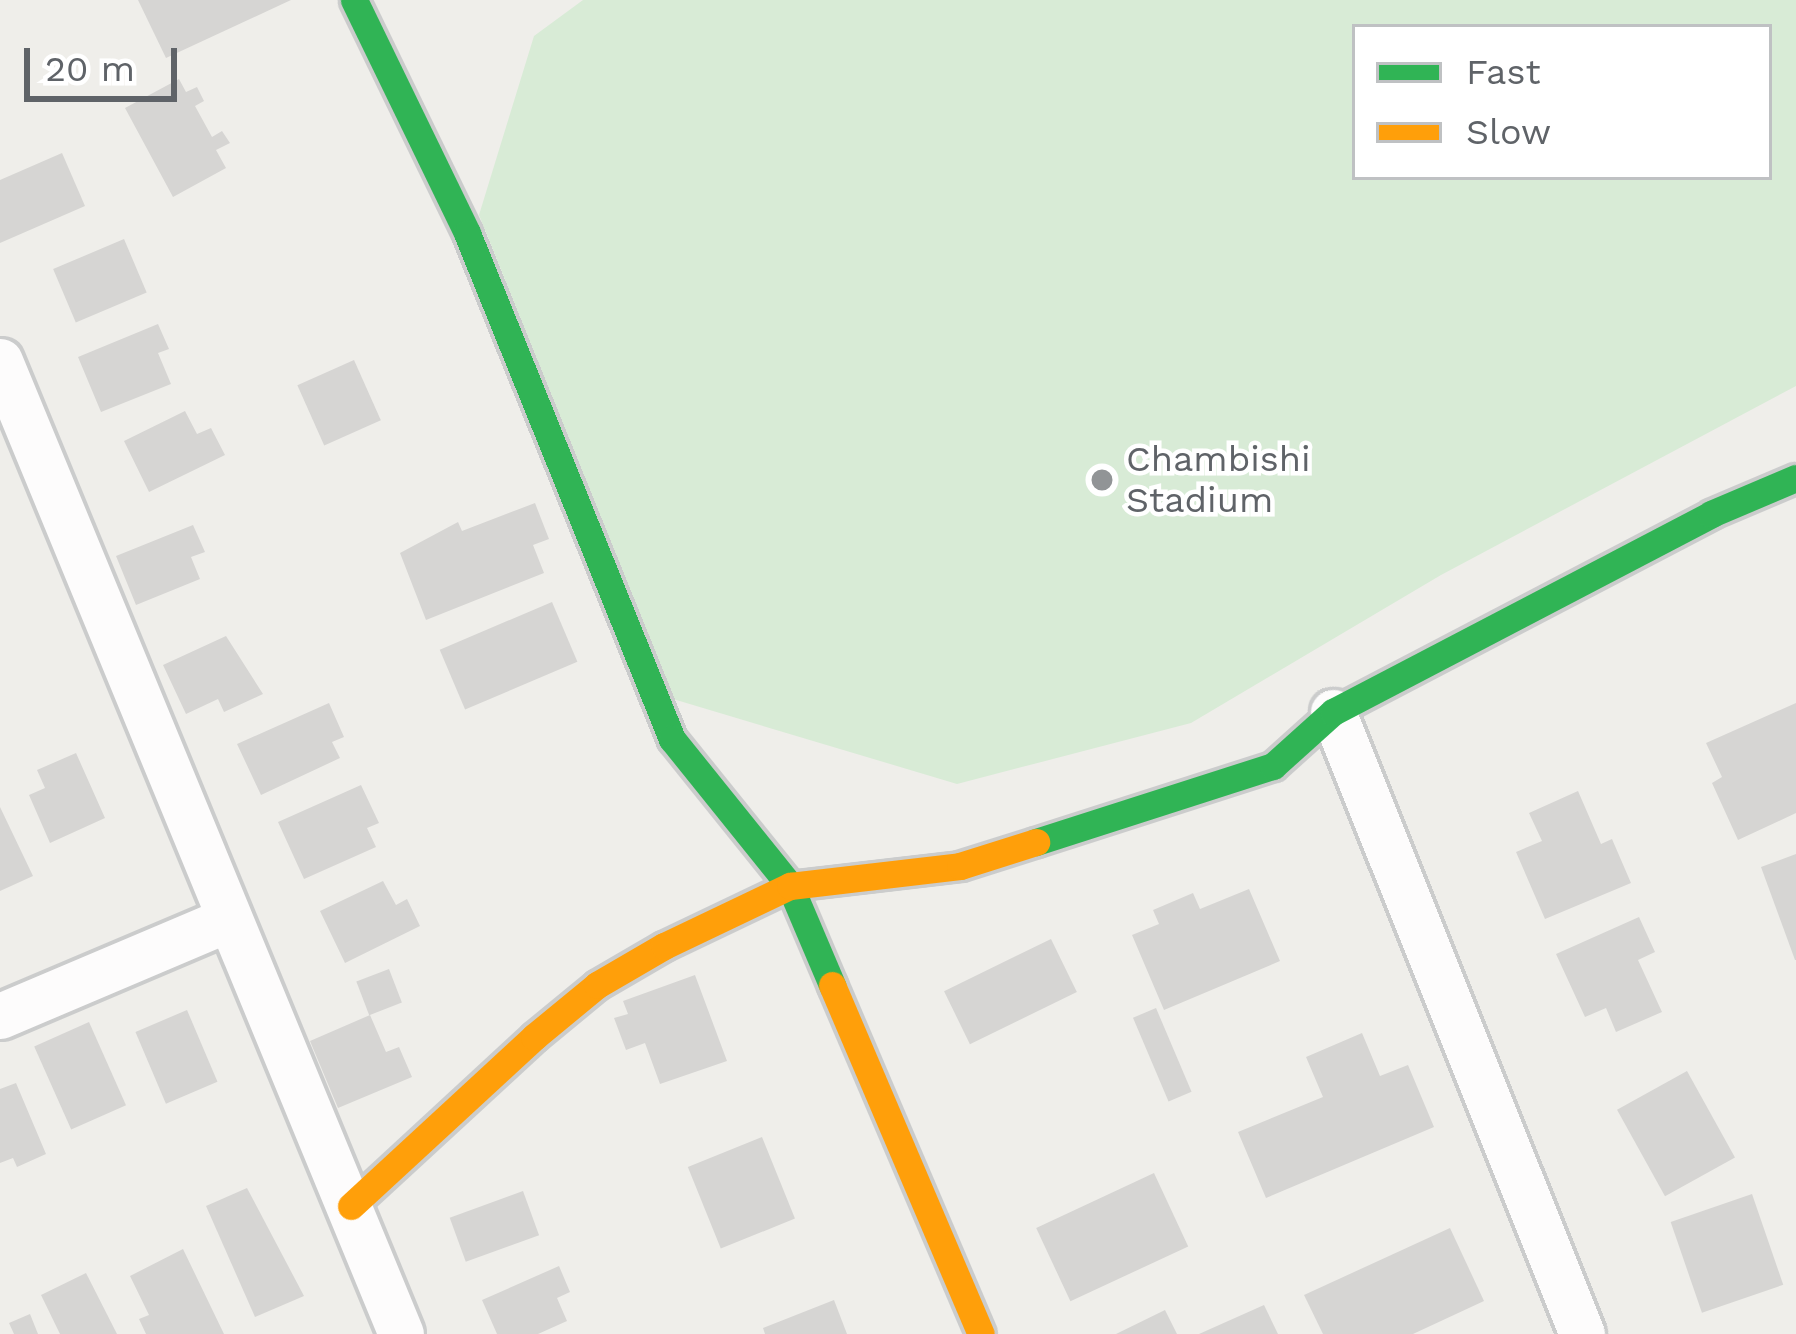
<!DOCTYPE html>
<style>
body{margin:0}
#map{position:relative;width:1796px;height:1334px;overflow:hidden;background:#efeeea;font-family:"Work Sans",sans-serif}
div>[style]{position:absolute}
.green>*{inset:0;background:#d8ebd6}
.building>*{inset:0;background:#d6d5d3;transform-origin:0 0}
.roads{filter:drop-shadow(3px 0 #cbcccc) drop-shadow(-3px 0 #cbcccc) drop-shadow(0 3px #cbcccc) drop-shadow(0 -3px #cbcccc)}
.street>*{height:45px;margin:-22.5px;padding:0 22.5px;transform-origin:22.5px;border-radius:22.5px;background:#fdfcfc}
.fast>*{height:27px;margin:-13.5px;padding:0 13.5px;transform-origin:13.5px;border-radius:13.5px;background:#30b455}
.slow>*{height:27px;margin:-13.5px;padding:0 13.5px;transform-origin:13.5px;border-radius:13.5px;background:#ff9f0a}
.dots>*{width:33px;height:33px;translate:-50% -50%;box-sizing:border-box;border:6px solid #fff;border-radius:50%}
span{translate:-50% -50%;white-space:nowrap;text-align:center;line-height:1.15;-webkit-text-stroke:9px #fff;paint-order:stroke}
.poi-label{font-size:36px;color:#5f6368}
.left{translate:0 -50%;text-align:left}
.legend{position:absolute;left:1352px;top:24px;width:420px;height:156px;box-sizing:border-box;background:#fff;border:3px solid #bfc1c3;margin:0;padding:15px 21px;list-style:none;font-size:36px;color:#5f6368}
.legend li{display:flex;align-items:center;gap:24px;height:60px}
.legend b{width:60px;border:3px solid #bfc1c3}
.scale{position:absolute;left:24px;top:48px;width:153px;height:54px;box-sizing:border-box;border:6px solid #5f6368;border-top:0;padding-left:15px;font-size:36px;line-height:42px;white-space:nowrap;color:#5f6368;-webkit-text-stroke:9px #fff;paint-order:stroke}
</style>
<div id="map">
<div class="green">
<i style="clip-path:polygon(evenodd,583px 0,1796px 0,1796px 386px,1441px 575px,1191px 723px,957px 784px,673px 699px,479px 215px,534px 36px,583px 0,1355px 27px,1769px 27px,1769px 177px,1355px 177px,1355px 27px)"></i>
</div>
<div class="building">
<i style="clip-path:polygon(138px 0,291px 0,166px 58px)"></i>
<i style="clip-path:polygon(179px 79px,186px 92px,197px 87px,204px 101px,195px 106px,212px 137px,222px 131px,230px 143px,216px 150px,226px 168px,173px 197px,125px 108px)"></i>
<i style="clip-path:polygon(62px 153px,85px 206px,0 243px,0 180px)"></i>
<i style="left:124px;top:239px;width:58px;height:77px;rotate:67deg"></i>
<i style="clip-path:polygon(158px 324px,169px 349px,158px 353px,171px 384px,101px 412px,78px 357px)"></i>
<i style="left:354px;top:360px;width:66px;height:62px;rotate:66deg"></i>
<i style="clip-path:polygon(185px 411px,197px 434px,211px 428px,225px 455px,149px 492px,124px 441px)"></i>
<i style="clip-path:polygon(535px 503px,549px 539px,533px 545px,544px 573px,426px 620px,400px 553px,458px 522px,462px 531px)"></i>
<i style="clip-path:polygon(193px 525px,205px 552px,191px 557px,200px 579px,136px 605px,116px 556px)"></i>
<i style="left:552px;top:602px;width:65px;height:122px;rotate:67deg"></i>
<i style="clip-path:polygon(226px 636px,263px 694px,224px 712px,218px 699px,186px 714px,163px 665px)"></i>
<i style="clip-path:polygon(329px 703px,344px 737px,332px 742px,340px 758px,261px 795px,237px 744px)"></i>
<i style="clip-path:polygon(1796px 703px,1796px 813px,1738px 840px,1712px 783px,1722px 777px,1706px 743px)"></i>
<i style="clip-path:polygon(76px 753px,105px 818px,50px 843px,29px 795px,45px 788px,37px 770px)"></i>
<i style="clip-path:polygon(361px 785px,379px 823px,367px 828px,376px 847px,304px 879px,278px 822px)"></i>
<i style="clip-path:polygon(1578px 791px,1601px 844px,1612px 839px,1631px 883px,1545px 919px,1516px 852px,1542px 841px,1529px 813px)"></i>
<i style="clip-path:polygon(0 807px,33px 876px,0 891px)"></i>
<i style="clip-path:polygon(1796px 854px,1796px 960px,1795px 960px,1761px 867px)"></i>
<i style="clip-path:polygon(383px 881px,396px 905px,407px 899px,420px 926px,345px 963px,320px 911px)"></i>
<i style="clip-path:polygon(1249px 889px,1280px 961px,1164px 1010px,1132px 935px,1159px 924px,1153px 910px,1193px 893px,1200px 909px)"></i>
<i style="clip-path:polygon(1639px 917px,1655px 952px,1638px 960px,1662px 1012px,1616px 1032px,1606px 1008px,1585px 1017px,1556px 954px)"></i>
<i style="left:1051px;top:939px;width:59px;height:119px;rotate:64deg"></i>
<i style="left:389px;top:969px;width:36px;height:35px;rotate:69deg"></i>
<i style="clip-path:polygon(695px 975px,727px 1061px,660px 1084px,645px 1043px,626px 1050px,614px 1018px,628px 1014px,623px 1001px)"></i>
<i style="left:1156px;top:1008px;width:91px;height:25px;rotate:67deg"></i>
<i style="left:187px;top:1010px;width:78px;height:56px;rotate:67deg"></i>
<i style="clip-path:polygon(370px 1015px,386px 1052px,399px 1047px,412px 1077px,338px 1108px,310px 1041px)"></i>
<i style="left:89px;top:1022px;width:91px;height:60px;rotate:66deg"></i>
<i style="clip-path:polygon(1362px 1033px,1380px 1076px,1408px 1065px,1434px 1127px,1266px 1198px,1238px 1132px,1323px 1097px,1306px 1057px)"></i>
<i style="left:1687px;top:1071px;width:99px;height:80px;rotate:61deg"></i>
<i style="clip-path:polygon(16px 1083px,46px 1154px,17px 1167px,13px 1158px,0 1163px,0 1089px)"></i>
<i style="left:762px;top:1137px;width:88px;height:80px;rotate:68deg"></i>
<i style="left:1154px;top:1173px;width:81px;height:130px;rotate:65deg"></i>
<i style="clip-path:polygon(247px 1188px,304px 1296px,255px 1317px,206px 1206px)"></i>
<i style="left:523px;top:1191px;width:47px;height:78px;rotate:70deg"></i>
<i style="left:1752px;top:1194px;width:96px;height:86px;rotate:71deg"></i>
<i style="clip-path:polygon(1450px 1228px,1484px 1301px,1413px 1334px,1323px 1334px,1304px 1295px)"></i>
<i style="clip-path:polygon(183px 1249px,224px 1334px,146px 1334px,139px 1319px,149px 1315px,130px 1276px)"></i>
<i style="clip-path:polygon(559px 1266px,570px 1292px,557px 1298px,567px 1321px,538px 1334px,497px 1334px,482px 1300px)"></i>
<i style="clip-path:polygon(86px 1273px,117px 1334px,60px 1334px,41px 1295px)"></i>
<i style="clip-path:polygon(834px 1300px,847px 1334px,765px 1334px,763px 1328px)"></i>
<i style="clip-path:polygon(1264px 1305px,1278px 1334px,1199px 1334px)"></i>
<i style="clip-path:polygon(1165px 1310px,1177px 1334px,1116px 1334px)"></i>
<i style="clip-path:polygon(30px 1314px,38px 1334px,14px 1334px,9px 1323px)"></i>
</div>
<div class="roads">
<div class="street">
<i style="left:0;top:361px;width:1052px;rotate:67.6deg"></i>
<i style="left:1333px;top:712px;width:670px;rotate:68.18deg"></i>
<i style="left:0;top:1016px;width:248px;rotate:-23deg"></i>
</div>
<div class="fast">
<i style="left:354px;top:0;width:259px;rotate:64.1deg"></i>
<i style="left:467px;top:233px;width:546px;rotate:67.95deg"></i>
<i style="left:672px;top:739px;width:189px;rotate:51.2deg"></i>
<i style="left:790px;top:886px;width:108px;rotate:67deg"></i>
<i style="left:1036px;top:842px;width:249px;rotate:-17.8deg"></i>
<i style="left:1273px;top:766px;width:81px;rotate:-42deg"></i>
<i style="left:1333px;top:712px;width:427px;rotate:-27.6deg"></i>
<i style="left:1711px;top:514px;width:92px;rotate:-23deg"></i>
</div>
<div class="slow">
<i style="left:832px;top:985px;width:379px;rotate:66.9deg"></i>
<i style="left:351px;top:1206px;width:249px;rotate:-42.7deg"></i>
<i style="left:534px;top:1037px;width:82px;rotate:-39.5deg"></i>
<i style="left:597px;top:985px;width:78px;rotate:-30.2deg"></i>
<i style="left:664px;top:946px;width:140px;rotate:-25.5deg"></i>
<i style="left:790px;top:886px;width:171px;rotate:-6.7deg"></i>
<i style="left:960px;top:866px;width:80px;rotate:-17.5deg"></i>
</div>
</div>
<div class="dots">
<i style="left:1102px;top:480px;background:#919496"></i>
</div>
<div class="poi-label">
<span class="left" style="left:1126px;top:480px">Chambishi<br>Stadium</span>
</div>
<ul class="legend">
<li><b style="height:15px;background:#30b455"></b>Fast</li>
<li><b style="height:15px;background:#ff9f0a"></b>Slow</li>
</ul>
<div class="scale">20 m</div>
</div>
